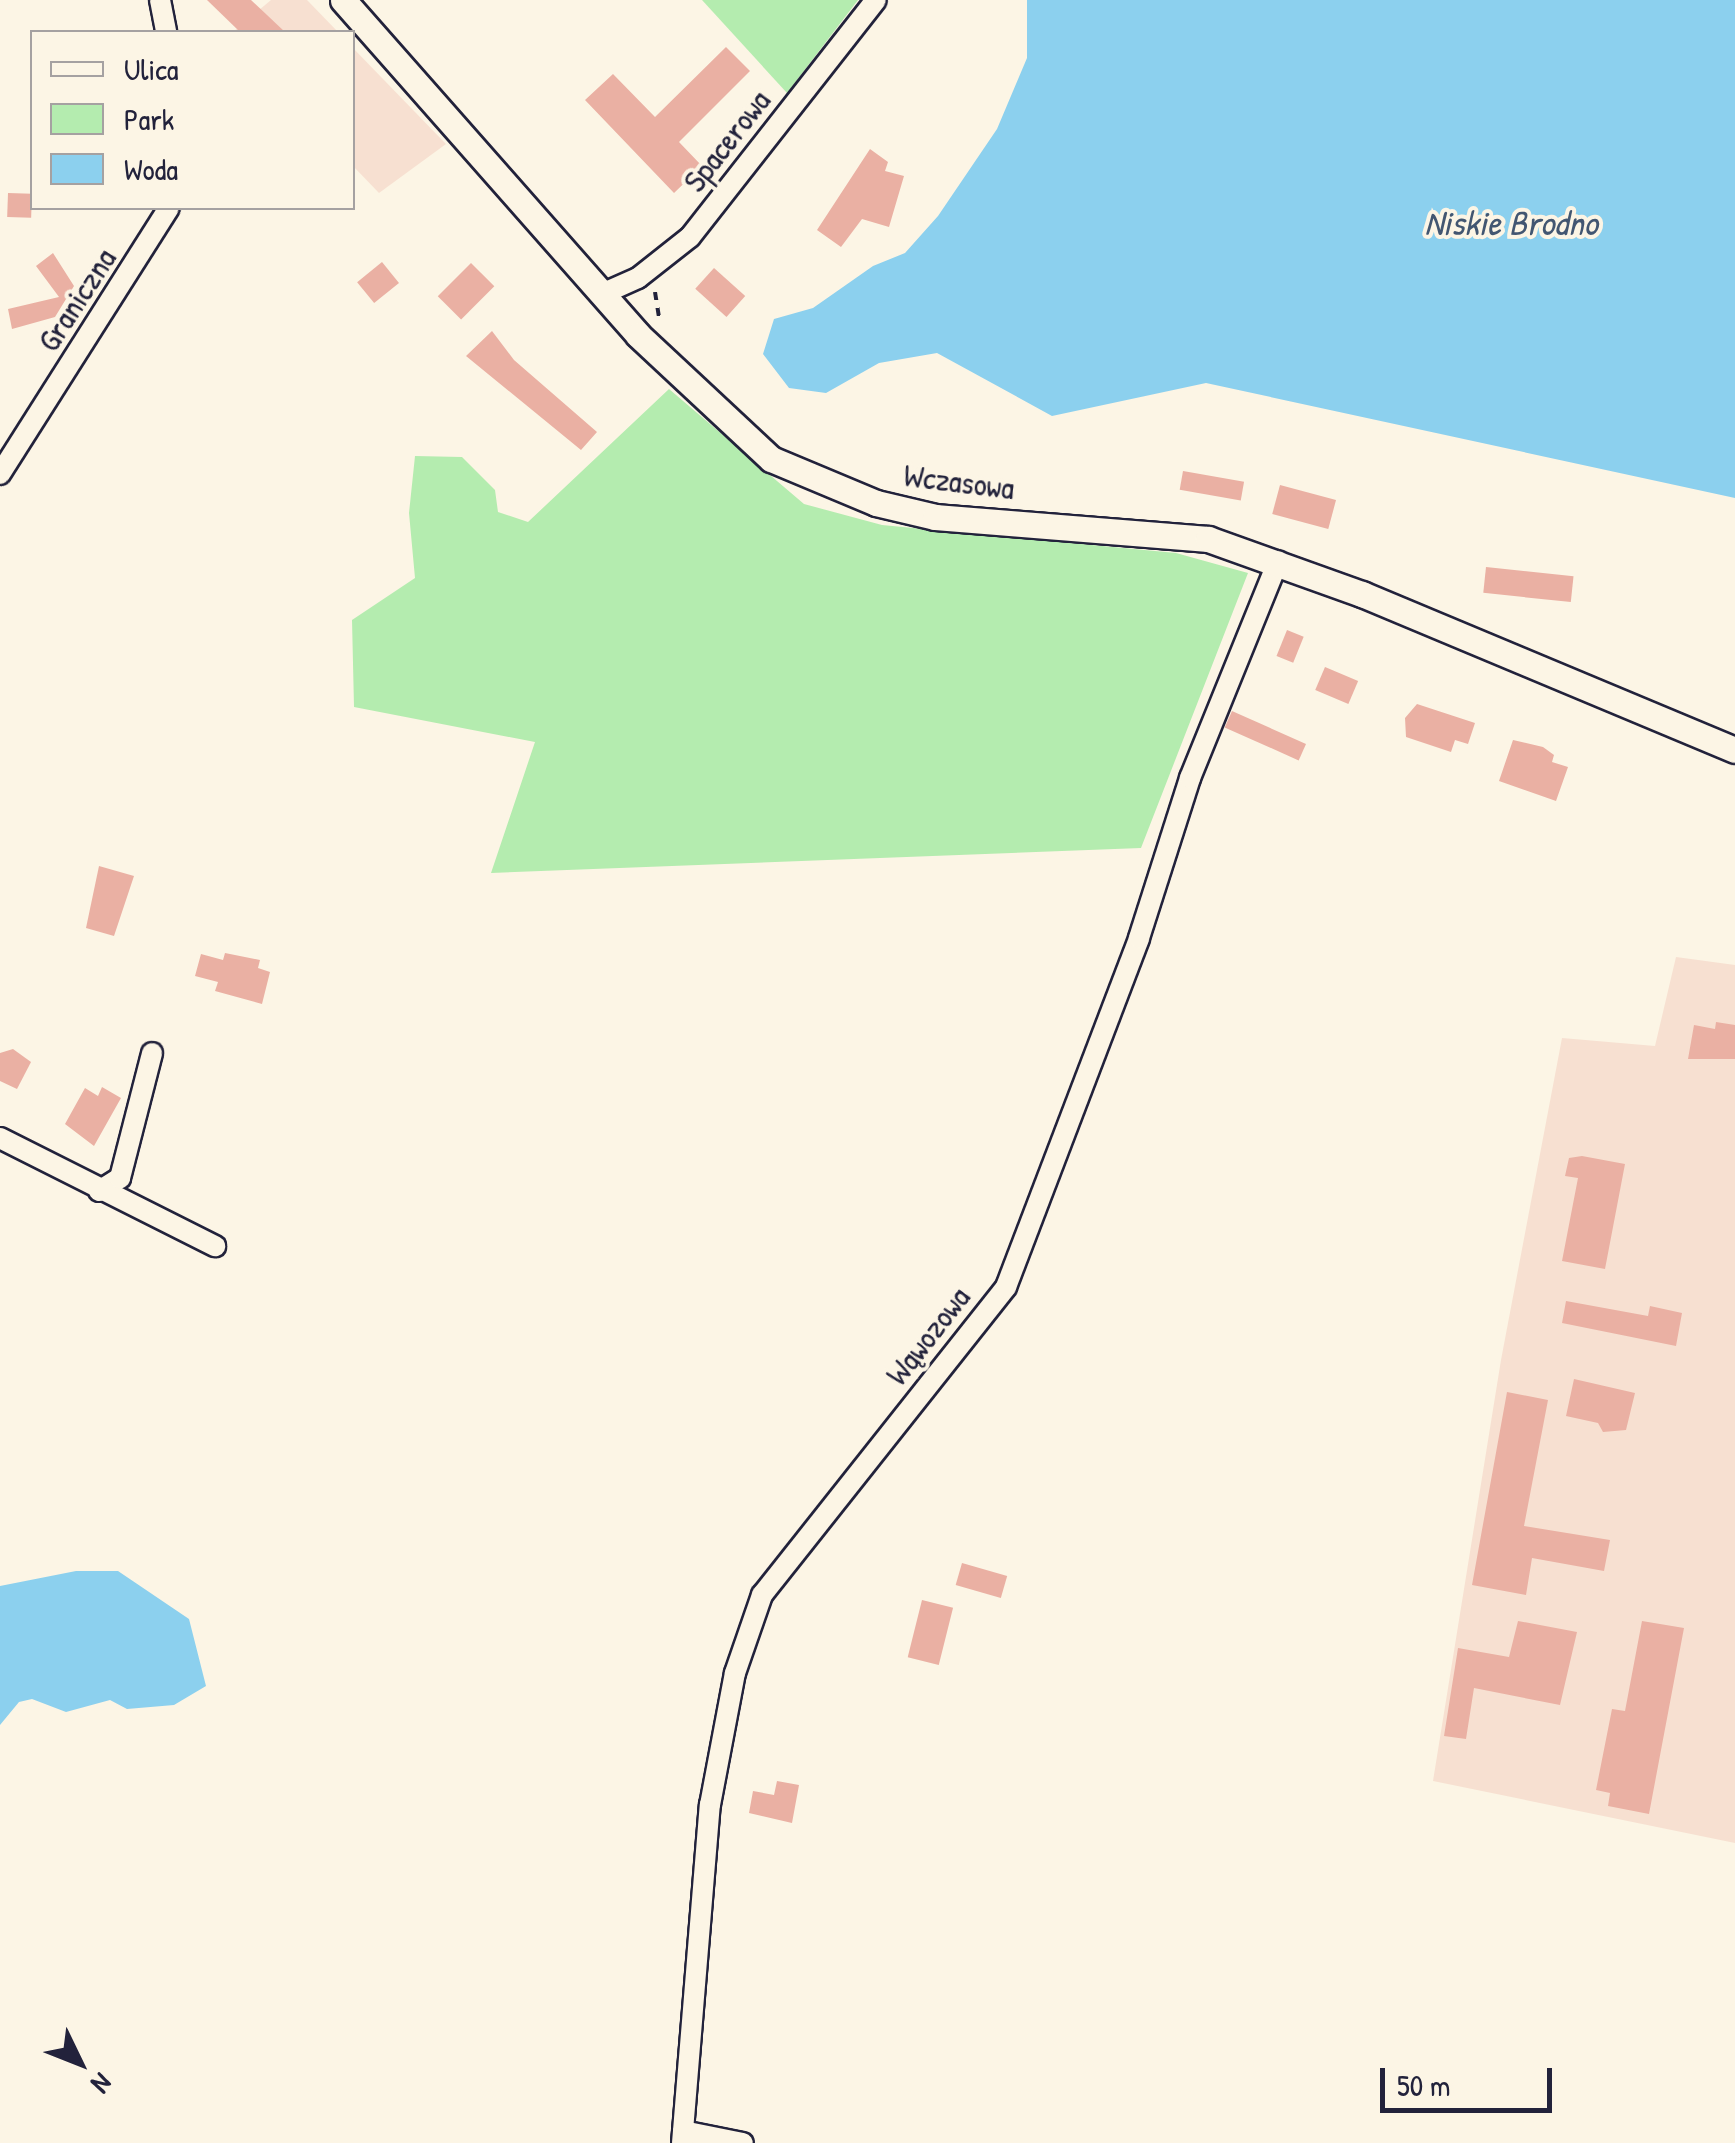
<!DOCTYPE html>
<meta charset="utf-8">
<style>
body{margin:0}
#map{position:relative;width:1735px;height:2143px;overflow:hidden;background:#fcf5e5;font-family:"Patrick Hand",sans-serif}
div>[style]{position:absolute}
.built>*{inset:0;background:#f7e0d1}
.green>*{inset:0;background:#b4ecaf}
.water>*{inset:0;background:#8cd0ee}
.building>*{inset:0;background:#eab0a3;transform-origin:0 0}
.path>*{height:4px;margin-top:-2px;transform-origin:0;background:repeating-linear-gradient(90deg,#22223b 0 8px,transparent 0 16px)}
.roads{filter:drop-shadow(2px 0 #22223b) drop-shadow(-2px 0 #22223b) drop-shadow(0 2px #22223b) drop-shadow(0 -2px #22223b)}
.minor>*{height:20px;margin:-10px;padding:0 10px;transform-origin:10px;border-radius:10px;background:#fcf5e5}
.tertiary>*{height:25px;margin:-12.5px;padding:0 12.5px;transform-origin:12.5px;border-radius:12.5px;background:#fcf5e5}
span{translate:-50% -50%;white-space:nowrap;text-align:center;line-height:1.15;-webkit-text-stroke:8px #fcf5e5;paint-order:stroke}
.street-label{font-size:32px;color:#22223b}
.water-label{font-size:35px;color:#425671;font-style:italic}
.legend{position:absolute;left:30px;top:30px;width:325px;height:180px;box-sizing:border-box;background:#fcf5e5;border:2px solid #a5a1a1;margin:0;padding:12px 18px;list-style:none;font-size:30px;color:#22223b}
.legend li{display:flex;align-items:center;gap:20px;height:50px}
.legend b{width:50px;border:2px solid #a5a1a1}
.north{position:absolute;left:30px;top:2013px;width:100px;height:100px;-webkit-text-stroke:8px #fcf5e5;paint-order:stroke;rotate:133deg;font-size:28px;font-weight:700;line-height:40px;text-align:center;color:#22223b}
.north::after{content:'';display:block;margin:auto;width:35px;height:45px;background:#22223b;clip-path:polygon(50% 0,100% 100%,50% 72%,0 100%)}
.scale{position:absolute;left:1380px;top:2068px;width:172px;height:45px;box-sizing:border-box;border:5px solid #22223b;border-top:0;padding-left:12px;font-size:30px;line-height:35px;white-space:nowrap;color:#22223b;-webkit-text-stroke:8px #fcf5e5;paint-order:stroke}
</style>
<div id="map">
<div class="built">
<i style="clip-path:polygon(271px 0,307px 0,338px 32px,233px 32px)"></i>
<i style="clip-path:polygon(352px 47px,446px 144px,379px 193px,353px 166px)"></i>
<i style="clip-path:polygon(1676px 957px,1735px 965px,1735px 1843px,1433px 1781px,1501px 1360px,1562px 1038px,1655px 1046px)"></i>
</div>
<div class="green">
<i style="clip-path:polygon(702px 0,858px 0,787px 93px)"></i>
<i style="clip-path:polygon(669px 389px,804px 504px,882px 525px,1176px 553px,1248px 573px,1141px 848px,491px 873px,535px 742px,354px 707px,352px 620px,415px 578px,409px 513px,415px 456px,462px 457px,495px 490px,498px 512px,528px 522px)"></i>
</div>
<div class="water">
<i style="clip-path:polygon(1027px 0,1735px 0,1735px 498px,1206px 383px,1052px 416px,937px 353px,879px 363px,826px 393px,789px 388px,763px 354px,774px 319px,813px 308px,873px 266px,905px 253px,938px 216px,997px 129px,1027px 58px)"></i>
<i style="clip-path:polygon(76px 1571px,118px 1571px,189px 1619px,206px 1686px,174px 1705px,127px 1709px,110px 1700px,66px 1712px,32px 1699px,19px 1702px,0 1725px,0 1586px)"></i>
</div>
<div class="building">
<i style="clip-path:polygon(207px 0,251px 0,285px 32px,240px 32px)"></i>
<i style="clip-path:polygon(726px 47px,750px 71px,679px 142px,702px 166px,674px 193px,585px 100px,613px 74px,655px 117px)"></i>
<i style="clip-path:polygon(870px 149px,888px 162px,885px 171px,904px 176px,889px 227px,862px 219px,841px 247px,817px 230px)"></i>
<i style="left:8px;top:193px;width:24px;height:24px;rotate:2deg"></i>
<i style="clip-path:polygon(53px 253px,74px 286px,55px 317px,12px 329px,8px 309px,59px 297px,36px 266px)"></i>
<i style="left:382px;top:262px;width:27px;height:32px;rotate:51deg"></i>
<i style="left:471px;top:263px;width:33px;height:47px;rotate:45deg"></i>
<i style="left:714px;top:268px;width:42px;height:28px;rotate:42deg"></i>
<i style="clip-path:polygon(492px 331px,514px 360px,597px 432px,581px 450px,466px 356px)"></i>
<i style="left:1183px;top:471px;width:62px;height:19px;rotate:10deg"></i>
<i style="left:1280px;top:485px;width:58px;height:30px;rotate:15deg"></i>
<i style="left:1486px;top:567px;width:88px;height:26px;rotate:6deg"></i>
<i style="left:1287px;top:630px;width:18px;height:28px;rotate:22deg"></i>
<i style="left:1325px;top:667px;width:36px;height:25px;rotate:23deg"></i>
<i style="clip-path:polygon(1417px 704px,1475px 723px,1468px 744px,1455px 740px,1451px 752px,1406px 737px,1405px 718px)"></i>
<i style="left:1232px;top:711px;width:81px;height:18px;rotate:24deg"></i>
<i style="clip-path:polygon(1513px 740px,1543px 747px,1554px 755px,1552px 762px,1568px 767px,1556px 801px,1499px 781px)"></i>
<i style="clip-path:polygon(99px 866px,134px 876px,114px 936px,86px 928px)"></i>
<i style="clip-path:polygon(225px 953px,260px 960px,258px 968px,270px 972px,262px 1004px,215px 991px,218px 982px,195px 976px,201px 954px,223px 960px)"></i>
<i style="clip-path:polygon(1716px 1022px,1735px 1025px,1735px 1059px,1688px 1059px,1694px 1025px,1715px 1029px)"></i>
<i style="clip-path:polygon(13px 1049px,31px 1062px,17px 1089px,0 1081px,0 1053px)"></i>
<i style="clip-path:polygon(102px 1087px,121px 1098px,94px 1146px,65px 1124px,85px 1088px,98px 1096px)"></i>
<i style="clip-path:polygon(1582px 1156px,1625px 1164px,1605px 1269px,1562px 1261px,1578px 1178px,1565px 1176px,1569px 1158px)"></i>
<i style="clip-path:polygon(1566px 1301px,1648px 1316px,1650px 1306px,1682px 1313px,1676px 1346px,1562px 1323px)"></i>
<i style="clip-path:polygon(1574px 1379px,1635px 1393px,1626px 1430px,1603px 1432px,1598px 1423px,1566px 1416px)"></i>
<i style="clip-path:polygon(1507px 1392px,1548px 1400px,1524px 1526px,1610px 1540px,1604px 1571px,1532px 1558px,1526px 1595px,1472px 1585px)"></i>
<i style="left:962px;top:1563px;width:47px;height:23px;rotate:16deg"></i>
<i style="left:922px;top:1600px;width:32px;height:59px;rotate:14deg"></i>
<i style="clip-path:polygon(1518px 1621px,1577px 1632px,1560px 1705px,1474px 1688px,1466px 1739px,1444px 1736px,1458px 1648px,1509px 1657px)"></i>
<i style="clip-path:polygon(1642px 1621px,1684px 1628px,1649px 1814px,1608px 1806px,1610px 1793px,1596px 1790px,1612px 1709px,1625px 1711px)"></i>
<i style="clip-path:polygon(777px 1781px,799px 1785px,792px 1823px,749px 1813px,753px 1791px,774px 1795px)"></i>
</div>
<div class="path">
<i style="left:655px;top:292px;width:30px;rotate:81deg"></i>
</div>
<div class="roads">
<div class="minor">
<i style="left:160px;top:0;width:33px;rotate:79deg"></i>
<i style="left:602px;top:294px;width:39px;rotate:-24deg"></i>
<i style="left:638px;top:278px;width:66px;rotate:-38.3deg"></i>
<i style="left:690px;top:237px;width:301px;rotate:-51.9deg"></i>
<i style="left:0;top:474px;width:315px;rotate:-57.6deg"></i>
<i style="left:0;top:1138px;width:241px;rotate:26.7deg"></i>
<i style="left:99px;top:1191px;width:25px;rotate:-32deg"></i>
<i style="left:120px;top:1178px;width:129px;rotate:-75.6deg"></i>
<i style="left:683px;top:2131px;width:61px;rotate:11.3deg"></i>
<i style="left:682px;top:2143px;width:339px;rotate:-85.3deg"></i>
<i style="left:710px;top:1805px;width:134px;rotate:-79.3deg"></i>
<i style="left:735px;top:1673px;width:83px;rotate:-70.9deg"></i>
<i style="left:762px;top:1595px;width:393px;rotate:-51.6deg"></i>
<i style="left:1006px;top:1287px;width:373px;rotate:-69.1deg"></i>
<i style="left:1139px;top:938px;width:168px;rotate:-72.3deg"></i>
<i style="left:1190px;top:778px;width:234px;rotate:-67.9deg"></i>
</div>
<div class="tertiary">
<i style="left:343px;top:0;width:446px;rotate:48.6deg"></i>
<i style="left:638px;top:335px;width:182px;rotate:43deg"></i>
<i style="left:771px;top:459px;width:114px;rotate:22.7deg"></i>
<i style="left:876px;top:503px;width:61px;rotate:13.3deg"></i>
<i style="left:935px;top:517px;width:274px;rotate:4.6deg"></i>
<i style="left:1208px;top:539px;width:164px;rotate:19.7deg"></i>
<i style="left:1362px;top:594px;width:404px;rotate:22.7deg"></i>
</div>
</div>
<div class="street-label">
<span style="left:727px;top:141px;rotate:-52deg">Spacerowa</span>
<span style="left:77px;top:300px;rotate:-57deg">Graniczna</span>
<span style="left:959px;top:482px;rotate:7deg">Wczasowa</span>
<span style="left:928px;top:1336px;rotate:-52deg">Wąwozowa</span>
</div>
<div class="water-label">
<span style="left:1511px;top:223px">Niskie Brodno</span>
</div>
<ul class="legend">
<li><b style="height:12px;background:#fcf5e5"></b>Ulica</li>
<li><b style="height:28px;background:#b4ecaf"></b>Park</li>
<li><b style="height:28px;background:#8cd0ee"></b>Woda</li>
</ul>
<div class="north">N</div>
<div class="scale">50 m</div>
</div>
